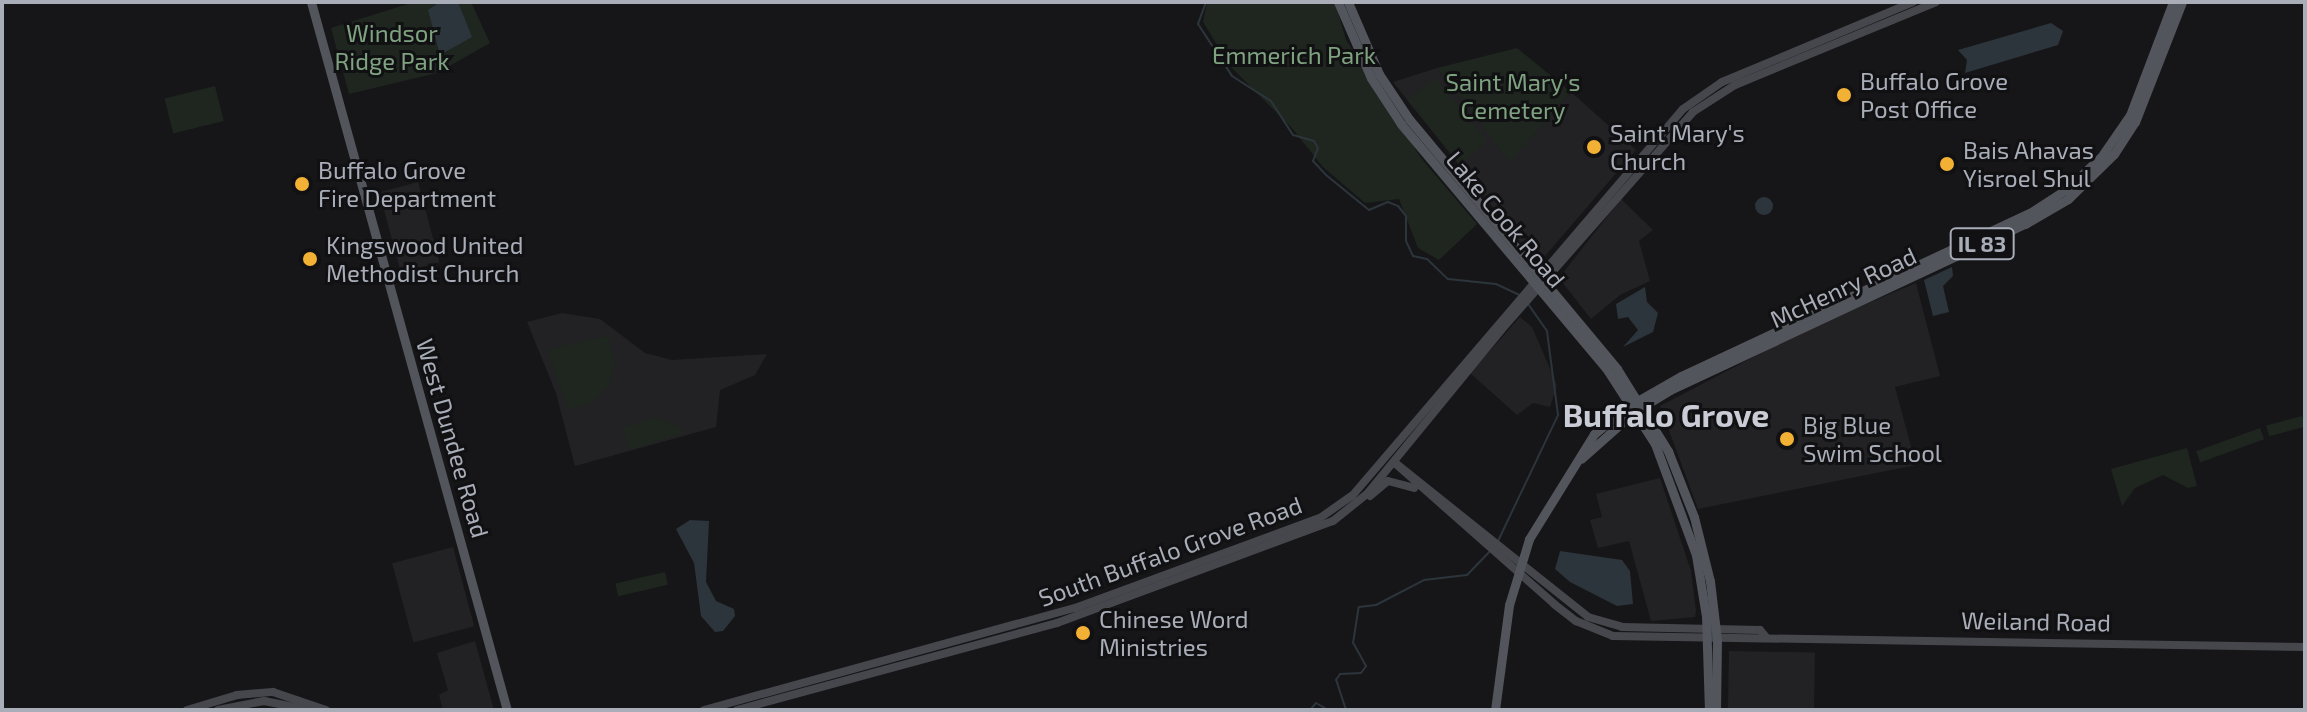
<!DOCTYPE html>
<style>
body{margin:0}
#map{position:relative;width:2307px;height:712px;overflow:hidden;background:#161618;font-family:"Exo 2",sans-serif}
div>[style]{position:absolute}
.built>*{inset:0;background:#222225;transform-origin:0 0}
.green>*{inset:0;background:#1e261f;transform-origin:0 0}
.water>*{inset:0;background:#2c353c}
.round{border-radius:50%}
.stream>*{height:2px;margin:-1px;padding:0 1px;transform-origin:1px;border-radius:1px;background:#2c353c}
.secondary>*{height:8px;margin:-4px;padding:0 4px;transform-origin:4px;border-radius:4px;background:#45474d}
.primary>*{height:9px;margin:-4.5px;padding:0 4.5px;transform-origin:4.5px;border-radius:4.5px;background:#53555c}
.dots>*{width:22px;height:22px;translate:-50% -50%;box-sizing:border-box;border:4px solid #111113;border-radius:50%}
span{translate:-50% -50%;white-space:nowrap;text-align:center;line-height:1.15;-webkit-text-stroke:6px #111113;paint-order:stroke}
.shield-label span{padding:2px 6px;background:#111113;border:2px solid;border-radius:6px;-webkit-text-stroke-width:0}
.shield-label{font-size:22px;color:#a8adb8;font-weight:700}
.park-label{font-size:24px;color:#7fa381}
.poi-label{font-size:24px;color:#a8adb8}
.left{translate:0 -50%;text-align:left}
.street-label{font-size:24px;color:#a8adb8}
.district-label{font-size:32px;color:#c9ccd4;font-weight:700}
.frame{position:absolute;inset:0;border:4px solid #a8adb8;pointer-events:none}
</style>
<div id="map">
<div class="built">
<i style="clip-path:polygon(1437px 68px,1510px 161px,1571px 92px,1636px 150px,1545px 256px,1531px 255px,1393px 82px)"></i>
<i style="left:418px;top:182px;width:83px;height:40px;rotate:75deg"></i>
<i style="clip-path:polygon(1621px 199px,1653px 230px,1639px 241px,1650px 281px,1620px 295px,1591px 319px,1559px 278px)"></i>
<i style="clip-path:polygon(1916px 283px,1940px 376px,1895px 387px,1916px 465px,1698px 509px,1660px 406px,1809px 328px)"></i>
<i style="clip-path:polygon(562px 313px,600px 319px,645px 353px,672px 360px,767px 354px,755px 375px,720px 390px,716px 427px,575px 466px,556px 393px,527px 322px)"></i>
<i style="clip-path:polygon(1520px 317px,1532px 327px,1557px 385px,1550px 407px,1533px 403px,1517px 415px,1470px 373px)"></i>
<i style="clip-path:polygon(1660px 478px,1691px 571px,1696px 611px,1695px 617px,1651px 621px,1629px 541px,1598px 548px,1590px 520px,1602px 517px,1596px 494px)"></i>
<i style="left:453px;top:547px;width:82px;height:63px;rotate:75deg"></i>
<i style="clip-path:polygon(475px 641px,494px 710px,443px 710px,439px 695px,448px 690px,437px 653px)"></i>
<i style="left:1729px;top:651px;width:86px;height:59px;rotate:1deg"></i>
</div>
<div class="green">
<i style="clip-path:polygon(414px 2px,471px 2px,490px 43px,437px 73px,349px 94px,331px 28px)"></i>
<i style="clip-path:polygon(1207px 2px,1335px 2px,1346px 40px,1421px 158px,1477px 224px,1439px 260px,1418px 248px,1399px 199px,1365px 203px,1323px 167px,1291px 127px,1230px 66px,1203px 22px)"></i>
<i style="clip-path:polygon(1517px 48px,1571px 92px,1510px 162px,1437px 68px)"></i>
<i style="left:1436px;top:78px;width:82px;height:36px;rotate:51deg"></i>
<i style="left:215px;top:86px;width:36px;height:52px;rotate:76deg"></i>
<i style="clip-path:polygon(608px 336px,615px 363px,608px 386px,590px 404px,568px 409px,547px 349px)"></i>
<i style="left:2302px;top:416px;width:11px;height:37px;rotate:75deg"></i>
<i style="clip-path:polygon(656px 417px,682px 428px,683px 434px,657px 441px,653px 436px,655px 442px,630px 450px,623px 427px)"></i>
<i style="left:2260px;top:428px;width:12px;height:68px;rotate:70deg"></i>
<i style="clip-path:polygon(2187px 448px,2197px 486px,2188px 488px,2163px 475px,2135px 488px,2122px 506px,2111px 469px)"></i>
<i style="left:665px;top:572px;width:13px;height:51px;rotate:77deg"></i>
</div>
<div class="water">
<i style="clip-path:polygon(440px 2px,458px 2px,472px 37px,440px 55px,428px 10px)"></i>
<i style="clip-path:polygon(2051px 23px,2063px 31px,2058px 45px,1965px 73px,1967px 60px,1958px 50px)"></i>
<i class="round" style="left:1755px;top:197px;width:18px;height:18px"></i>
<i style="clip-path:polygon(1952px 267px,1953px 276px,1943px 286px,1949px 312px,1933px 316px,1924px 280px)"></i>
<i style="clip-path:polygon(1645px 287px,1647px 302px,1658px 313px,1653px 332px,1623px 347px,1638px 330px,1628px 317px,1618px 319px,1616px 304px)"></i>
<i style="clip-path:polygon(690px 520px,709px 521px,706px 582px,716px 601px,734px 609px,735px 616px,723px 631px,715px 632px,701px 616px,694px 563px,676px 529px)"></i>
<i style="clip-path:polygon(1560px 551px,1622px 560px,1630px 571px,1633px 604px,1617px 606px,1570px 582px,1555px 569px)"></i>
</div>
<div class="stream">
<i style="left:1206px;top:2px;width:23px;rotate:110deg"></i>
<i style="left:1198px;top:24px;width:62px;rotate:56.8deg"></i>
<i style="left:1232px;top:76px;width:46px;rotate:32.7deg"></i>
<i style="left:1271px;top:101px;width:40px;rotate:57.1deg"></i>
<i style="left:1293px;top:135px;width:22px;rotate:16deg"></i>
<i style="left:1314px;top:141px;width:8px;rotate:60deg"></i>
<i style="left:1318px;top:148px;width:14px;rotate:111deg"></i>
<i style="left:1313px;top:161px;width:19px;rotate:47deg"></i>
<i style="left:1326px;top:175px;width:55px;rotate:39.1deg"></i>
<i style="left:1369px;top:210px;width:21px;rotate:-23deg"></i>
<i style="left:1388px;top:202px;width:11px;rotate:22deg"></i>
<i style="left:1398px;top:206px;width:13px;rotate:51deg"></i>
<i style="left:1406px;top:216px;width:25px;rotate:90deg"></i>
<i style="left:1406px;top:241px;width:17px;rotate:65deg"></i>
<i style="left:1413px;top:256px;width:14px;rotate:12deg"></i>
<i style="left:1427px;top:259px;width:29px;rotate:44deg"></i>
<i style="left:1448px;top:279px;width:48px;rotate:5.9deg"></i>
<i style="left:1496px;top:284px;width:26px;rotate:25deg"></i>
<i style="left:1498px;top:541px;width:140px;rotate:-64.5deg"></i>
<i style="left:1558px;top:415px;width:85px;rotate:-97.5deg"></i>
<i style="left:1547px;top:331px;width:35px;rotate:-125deg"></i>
<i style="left:1310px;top:710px;width:9px;rotate:-49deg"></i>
<i style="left:1316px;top:703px;width:14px;rotate:30deg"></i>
<i style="left:1346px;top:710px;width:32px;rotate:-108deg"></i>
<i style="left:1336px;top:680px;width:7px;rotate:-56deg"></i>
<i style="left:1340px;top:674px;width:21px;rotate:-3deg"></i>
<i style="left:1361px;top:673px;width:9px;rotate:-54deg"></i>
<i style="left:1366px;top:666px;width:26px;rotate:-119deg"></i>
<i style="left:1353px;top:643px;width:36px;rotate:-81deg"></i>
<i style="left:1359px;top:607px;width:17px;rotate:-7deg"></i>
<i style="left:1376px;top:605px;width:54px;rotate:-27.5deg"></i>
<i style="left:1424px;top:580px;width:43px;rotate:-6.6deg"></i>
<i style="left:1467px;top:575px;width:32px;rotate:-46deg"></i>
</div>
<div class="secondary">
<i style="left:1394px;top:462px;width:248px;rotate:38.6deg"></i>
<i style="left:1588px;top:617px;width:35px;rotate:16deg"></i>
<i style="left:1622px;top:627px;width:138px;rotate:1.2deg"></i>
<i style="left:1760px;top:630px;width:8px;rotate:50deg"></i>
<i style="left:1396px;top:464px;width:211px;rotate:41.5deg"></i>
<i style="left:1554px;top:604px;width:28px;rotate:38deg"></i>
<i style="left:1576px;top:621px;width:40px;rotate:22deg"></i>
<i style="left:1613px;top:636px;width:692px;rotate:0.91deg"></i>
<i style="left:1370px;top:496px;width:23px;rotate:-40deg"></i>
<i style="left:1388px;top:481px;width:27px;rotate:15deg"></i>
<i style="left:187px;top:710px;width:52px;rotate:-16.7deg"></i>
<i style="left:237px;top:695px;width:36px;rotate:-5deg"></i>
<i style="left:273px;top:692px;width:56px;rotate:18.8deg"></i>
<i style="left:218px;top:710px;width:47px;rotate:-11.1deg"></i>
<i style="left:264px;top:701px;width:46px;rotate:11.3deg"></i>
<i style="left:704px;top:710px;width:385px;rotate:-15.4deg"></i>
<i style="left:1075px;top:608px;width:261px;rotate:-20.2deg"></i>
<i style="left:1320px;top:518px;width:39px;rotate:-35deg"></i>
<i style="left:1352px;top:496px;width:509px;rotate:-49.46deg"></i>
<i style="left:1683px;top:109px;width:47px;rotate:-34.7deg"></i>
<i style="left:1722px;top:82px;width:207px;rotate:-22.7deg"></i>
<i style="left:737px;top:710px;width:332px;rotate:-15.2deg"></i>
<i style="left:1057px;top:623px;width:294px;rotate:-20.3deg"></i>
<i style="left:1333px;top:521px;width:43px;rotate:-38.5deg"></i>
<i style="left:1367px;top:494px;width:212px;rotate:-50.7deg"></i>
<i style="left:1501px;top:330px;width:290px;rotate:-48.6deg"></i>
<i style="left:1693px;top:112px;width:50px;rotate:-32.7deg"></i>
<i style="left:1735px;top:85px;width:217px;rotate:-22.4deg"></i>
</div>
<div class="primary">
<i style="left:311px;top:2px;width:735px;rotate:74.53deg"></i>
<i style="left:1338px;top:2px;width:83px;rotate:66.5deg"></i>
<i style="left:1371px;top:78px;width:55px;rotate:56.9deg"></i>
<i style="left:1401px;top:124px;width:319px;rotate:50deg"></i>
<i style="left:1606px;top:368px;width:90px;rotate:57.2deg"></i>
<i style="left:1655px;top:444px;width:118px;rotate:69.7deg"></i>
<i style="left:1696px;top:555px;width:62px;rotate:80.7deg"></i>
<i style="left:1706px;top:616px;width:94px;rotate:88.2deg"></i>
<i style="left:1348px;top:2px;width:78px;rotate:66.7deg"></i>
<i style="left:1379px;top:74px;width:54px;rotate:56.3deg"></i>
<i style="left:1409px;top:119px;width:325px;rotate:50.2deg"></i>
<i style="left:1617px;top:369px;width:97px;rotate:58.1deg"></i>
<i style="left:1668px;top:451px;width:71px;rotate:68.5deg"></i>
<i style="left:1694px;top:517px;width:66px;rotate:76deg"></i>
<i style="left:1710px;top:581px;width:59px;rotate:83.2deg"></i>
<i style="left:1717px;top:640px;width:70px;rotate:90.8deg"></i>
<i style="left:1581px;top:459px;width:71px;rotate:-41.6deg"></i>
<i style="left:1634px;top:412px;width:42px;rotate:-31.4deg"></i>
<i style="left:1670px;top:390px;width:392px;rotate:-25.1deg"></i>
<i style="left:2025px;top:224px;width:50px;rotate:-30.2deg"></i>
<i style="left:2068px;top:199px;width:64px;rotate:-44.4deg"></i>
<i style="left:2114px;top:154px;width:38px;rotate:-57deg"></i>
<i style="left:2135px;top:122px;width:129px;rotate:-68.6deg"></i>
<i style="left:1495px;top:710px;width:106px;rotate:-82.4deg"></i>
<i style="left:1509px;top:605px;width:69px;rotate:-73.1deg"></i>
<i style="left:1529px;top:539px;width:123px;rotate:-58.2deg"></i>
<i style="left:1594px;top:434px;width:43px;rotate:-39.3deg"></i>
<i style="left:1627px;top:407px;width:62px;rotate:-29.9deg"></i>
<i style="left:1681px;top:376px;width:389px;rotate:-25.1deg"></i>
<i style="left:2033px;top:211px;width:37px;rotate:-33deg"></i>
<i style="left:2064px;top:191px;width:50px;rotate:-42.6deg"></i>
<i style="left:2101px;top:157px;width:51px;rotate:-55.4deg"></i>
<i style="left:2130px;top:115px;width:121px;rotate:-69.2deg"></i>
</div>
<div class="dots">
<i style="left:1844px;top:95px;background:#f2b134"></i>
<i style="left:1594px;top:147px;background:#f2b134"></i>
<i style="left:1947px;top:164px;background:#f2b134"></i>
<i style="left:302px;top:184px;background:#f2b134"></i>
<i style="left:310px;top:259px;background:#f2b134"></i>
<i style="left:1787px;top:439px;background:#f2b134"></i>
<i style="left:1083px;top:633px;background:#f2b134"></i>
</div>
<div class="shield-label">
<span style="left:1982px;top:244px">IL 83</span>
</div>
<div class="park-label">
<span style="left:392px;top:47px">Windsor<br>Ridge Park</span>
<span style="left:1294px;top:55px">Emmerich Park</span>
<span style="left:1513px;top:96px">Saint Mary's<br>Cemetery</span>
</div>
<div class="poi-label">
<span class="left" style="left:1860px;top:95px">Buffalo Grove<br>Post Office</span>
<span class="left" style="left:1610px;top:147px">Saint Mary's<br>Church</span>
<span class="left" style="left:1963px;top:164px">Bais Ahavas<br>Yisroel Shul</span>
<span class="left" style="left:318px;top:184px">Buffalo Grove<br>Fire Department</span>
<span class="left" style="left:326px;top:259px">Kingswood United<br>Methodist Church</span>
<span class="left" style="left:1803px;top:439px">Big Blue<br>Swim School</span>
<span class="left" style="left:1099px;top:633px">Chinese Word<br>Ministries</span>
</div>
<div class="street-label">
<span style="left:1506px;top:219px;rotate:50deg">Lake Cook Road</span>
<span style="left:1843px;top:287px;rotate:-25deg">McHenry Road</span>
<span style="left:453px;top:438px;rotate:74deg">West Dundee Road</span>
<span style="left:1170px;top:551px;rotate:-20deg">South Buffalo Grove Road</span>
<span style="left:2036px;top:621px;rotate:1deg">Weiland Road</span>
</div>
<div class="district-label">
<span style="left:1666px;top:414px">Buffalo Grove</span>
</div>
<div class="frame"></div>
</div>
